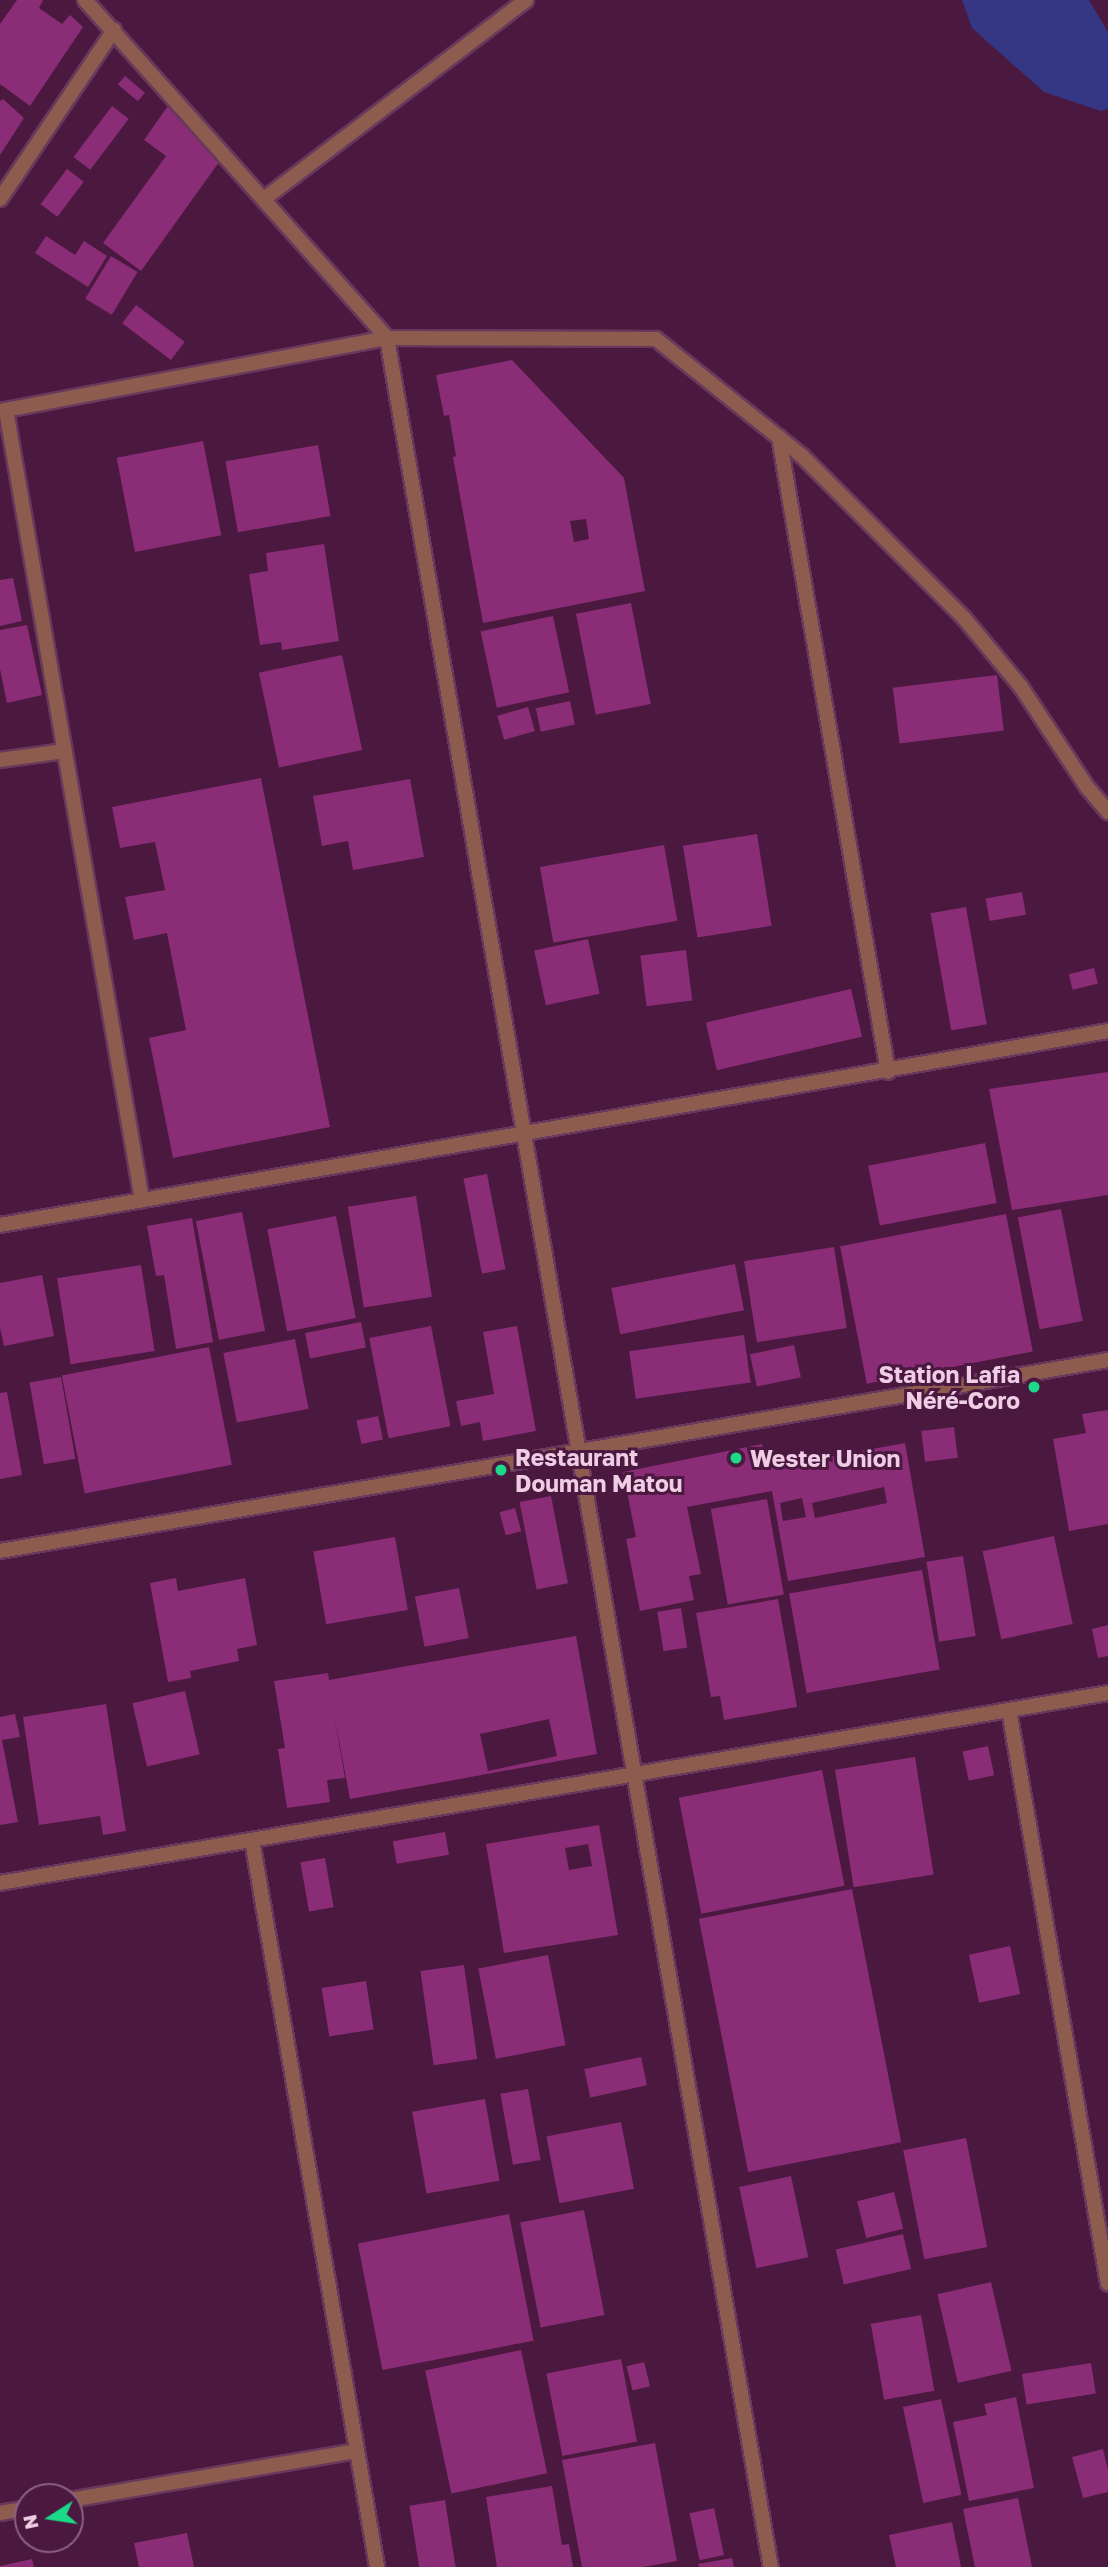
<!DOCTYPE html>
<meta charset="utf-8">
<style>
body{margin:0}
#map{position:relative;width:1108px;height:2567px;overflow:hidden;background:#4b183f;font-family:"Golos Text",sans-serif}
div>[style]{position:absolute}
.green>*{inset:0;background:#353684}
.building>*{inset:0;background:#8a2d76;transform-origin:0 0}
.roads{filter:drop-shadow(2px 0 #69395d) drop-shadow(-2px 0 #69395d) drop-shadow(0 2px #69395d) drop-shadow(0 -2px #69395d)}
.minor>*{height:14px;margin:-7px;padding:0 7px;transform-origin:7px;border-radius:7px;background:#8d5c4e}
.tertiary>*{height:14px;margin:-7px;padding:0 7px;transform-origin:7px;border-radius:7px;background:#8d5c4e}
.dots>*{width:19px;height:19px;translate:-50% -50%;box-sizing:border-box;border:4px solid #4b183f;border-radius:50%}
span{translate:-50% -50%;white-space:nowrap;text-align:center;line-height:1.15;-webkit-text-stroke:6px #4b183f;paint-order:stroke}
.poi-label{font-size:23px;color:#efcee5;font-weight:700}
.right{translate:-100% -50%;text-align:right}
.left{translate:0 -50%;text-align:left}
.north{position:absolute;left:14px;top:2483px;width:70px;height:70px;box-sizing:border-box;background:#4b183f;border:2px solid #8d6181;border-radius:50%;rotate:258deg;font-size:19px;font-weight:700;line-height:28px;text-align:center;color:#efcee5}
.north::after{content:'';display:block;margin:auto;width:24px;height:32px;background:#1ad988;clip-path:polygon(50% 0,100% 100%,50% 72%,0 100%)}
</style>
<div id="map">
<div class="green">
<i style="clip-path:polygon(962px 0,1089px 0,1108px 32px,1108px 109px,1101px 111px,1044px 92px,972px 28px)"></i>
</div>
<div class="building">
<i style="clip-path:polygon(17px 0,43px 0,39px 8px,62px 24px,70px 15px,83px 27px,30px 106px,0 84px,0 24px)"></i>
<i style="left:125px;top:76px;width:26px;height:11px;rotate:40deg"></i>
<i style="clip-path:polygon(3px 99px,24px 118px,0 155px,0 101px)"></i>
<i style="clip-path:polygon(170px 103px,222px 158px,141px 271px,103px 243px,166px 156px,144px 140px)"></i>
<i style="left:112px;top:106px;width:21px;height:64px;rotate:37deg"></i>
<i style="left:67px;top:169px;width:21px;height:44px;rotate:37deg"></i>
<i style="clip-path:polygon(46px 236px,75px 255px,84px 241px,107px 256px,88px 287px,35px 253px)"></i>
<i style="left:111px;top:256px;width:31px;height:50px;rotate:31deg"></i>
<i style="left:136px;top:305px;width:61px;height:23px;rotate:37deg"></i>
<i style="clip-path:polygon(evenodd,512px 360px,624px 478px,645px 591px,483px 623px,453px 457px,456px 456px,449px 415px,444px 416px,436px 375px,512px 360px,586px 519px,589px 539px,574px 542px,570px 521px,586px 519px)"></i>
<i style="left:203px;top:441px;width:96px;height:88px;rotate:79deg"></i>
<i style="left:318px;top:445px;width:72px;height:94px;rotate:80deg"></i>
<i style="clip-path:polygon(324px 544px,339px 641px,282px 650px,281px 642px,260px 645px,249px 574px,268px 571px,266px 553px)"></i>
<i style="clip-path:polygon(13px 578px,22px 621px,0 626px,0 580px)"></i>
<i style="left:631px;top:603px;width:103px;height:56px;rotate:79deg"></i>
<i style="left:553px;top:616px;width:78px;height:74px;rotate:78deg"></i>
<i style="clip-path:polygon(27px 625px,42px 695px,7px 703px,0 669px,0 630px)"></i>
<i style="left:342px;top:655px;width:97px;height:85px;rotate:78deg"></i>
<i style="left:997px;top:675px;width:56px;height:105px;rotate:83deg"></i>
<i style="left:570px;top:701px;width:24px;height:35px;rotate:78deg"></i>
<i style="left:528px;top:707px;width:25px;height:32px;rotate:74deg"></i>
<i style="clip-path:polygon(261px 778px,330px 1127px,173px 1158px,149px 1038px,186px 1030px,167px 933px,134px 940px,125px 897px,165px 890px,155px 842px,120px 848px,112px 807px)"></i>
<i style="clip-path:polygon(410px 779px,424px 857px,353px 870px,348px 841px,322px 846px,313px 796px)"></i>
<i style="left:757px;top:834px;width:93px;height:75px;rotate:81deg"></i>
<i style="left:664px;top:845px;width:77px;height:126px;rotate:80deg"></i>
<i style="left:1022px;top:892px;width:23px;height:37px;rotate:80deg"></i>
<i style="left:966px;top:907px;width:119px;height:36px;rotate:80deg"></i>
<i style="left:588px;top:939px;width:56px;height:55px;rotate:78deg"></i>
<i style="left:686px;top:950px;width:51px;height:46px;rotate:83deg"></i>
<i style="left:1094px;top:968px;width:16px;height:26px;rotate:76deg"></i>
<i style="left:851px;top:989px;width:49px;height:149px;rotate:77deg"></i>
<i style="clip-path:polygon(1108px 1072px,1108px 1195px,1012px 1210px,989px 1089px)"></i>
<i style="left:985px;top:1143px;width:61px;height:119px;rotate:79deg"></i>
<i style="left:487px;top:1174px;width:97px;height:24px;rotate:79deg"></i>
<i style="left:416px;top:1196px;width:102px;height:69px;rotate:81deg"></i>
<i style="left:1061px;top:1209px;width:114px;height:44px;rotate:79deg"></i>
<i style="left:242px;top:1212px;width:121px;height:47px;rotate:79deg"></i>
<i style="left:1006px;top:1214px;width:140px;height:169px;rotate:79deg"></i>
<i style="left:336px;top:1216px;width:104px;height:70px;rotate:79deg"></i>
<i style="clip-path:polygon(192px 1218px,213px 1342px,176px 1349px,164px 1275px,156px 1276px,147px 1226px)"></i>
<i style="left:834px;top:1247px;width:82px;height:91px;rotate:81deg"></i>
<i style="left:735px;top:1264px;width:47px;height:126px;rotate:79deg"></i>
<i style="left:141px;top:1265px;width:87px;height:85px;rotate:81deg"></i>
<i style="clip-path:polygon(42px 1275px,54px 1336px,4px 1346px,0 1328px,0 1283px)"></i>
<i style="left:361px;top:1322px;width:26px;height:57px;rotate:79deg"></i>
<i style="left:431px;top:1326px;width:102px;height:63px;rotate:79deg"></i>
<i style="clip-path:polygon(517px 1326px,536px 1431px,483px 1441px,480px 1422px,461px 1426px,456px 1401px,494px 1394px,483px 1332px)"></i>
<i style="left:744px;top:1335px;width:48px;height:116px;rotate:82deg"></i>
<i style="left:295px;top:1339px;width:71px;height:73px;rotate:79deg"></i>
<i style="left:794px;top:1345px;width:33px;height:45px;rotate:78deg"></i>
<i style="left:209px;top:1347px;width:120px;height:150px;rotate:79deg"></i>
<i style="left:61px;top:1377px;width:83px;height:32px;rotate:80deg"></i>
<i style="clip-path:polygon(7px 1392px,22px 1475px,0 1479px,0 1393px)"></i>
<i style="clip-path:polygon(1108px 1410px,1108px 1524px,1069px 1531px,1053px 1439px,1086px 1433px,1082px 1414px)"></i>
<i style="left:378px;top:1416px;width:24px;height:22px;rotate:78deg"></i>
<i style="left:954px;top:1427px;width:31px;height:33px;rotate:83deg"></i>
<i style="clip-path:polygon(evenodd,905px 1443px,925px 1557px,788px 1581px,772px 1491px,687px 1507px,701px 1574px,689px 1576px,694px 1600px,640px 1611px,626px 1539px,636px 1537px,623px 1472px,762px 1444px,767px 1468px,905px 1443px,884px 1487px,887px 1503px,815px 1518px,812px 1503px,884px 1487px,905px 1443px,802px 1498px,806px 1517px,783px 1521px,780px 1503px,802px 1498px)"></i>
<i style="left:551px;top:1496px;width:89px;height:32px;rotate:79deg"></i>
<i style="left:767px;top:1499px;width:97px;height:57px;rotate:80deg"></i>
<i style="left:515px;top:1508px;width:24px;height:16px;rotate:75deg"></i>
<i style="left:1054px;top:1536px;width:90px;height:73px;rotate:78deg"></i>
<i style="left:395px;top:1537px;width:74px;height:83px;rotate:80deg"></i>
<i style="left:963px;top:1556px;width:81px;height:37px;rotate:81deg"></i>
<i style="left:922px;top:1570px;width:101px;height:135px;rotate:80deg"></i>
<i style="clip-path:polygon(176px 1578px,178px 1591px,245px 1578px,257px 1645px,237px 1649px,239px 1661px,190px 1671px,191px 1678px,168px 1682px,150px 1583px)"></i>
<i style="left:459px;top:1588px;width:51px;height:45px;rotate:79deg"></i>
<i style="clip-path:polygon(778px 1599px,797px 1707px,724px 1720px,720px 1696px,711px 1697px,696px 1613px)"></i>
<i style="left:681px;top:1608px;width:40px;height:24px;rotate:81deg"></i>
<i style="clip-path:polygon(1108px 1625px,1108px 1656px,1098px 1658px,1092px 1629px)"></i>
<i style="clip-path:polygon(evenodd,576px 1636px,597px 1754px,350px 1799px,334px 1714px,345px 1778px,327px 1780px,330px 1802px,287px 1808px,278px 1749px,285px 1748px,274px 1681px,328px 1673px,329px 1680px,576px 1636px,549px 1719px,557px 1756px,488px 1771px,480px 1734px,549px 1719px)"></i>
<i style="left:185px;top:1691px;width:65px;height:54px;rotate:77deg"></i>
<i style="clip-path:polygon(106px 1704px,126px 1831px,103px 1835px,100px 1816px,39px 1825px,23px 1717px)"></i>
<i style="clip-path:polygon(15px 1714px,20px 1737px,2px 1740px,18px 1822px,0 1825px,0 1717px)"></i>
<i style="left:988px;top:1746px;width:30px;height:26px;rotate:78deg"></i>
<i style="left:915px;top:1757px;width:119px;height:81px;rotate:81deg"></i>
<i style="left:822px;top:1770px;width:118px;height:146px;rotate:79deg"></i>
<i style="clip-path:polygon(evenodd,599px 1825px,618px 1935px,504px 1953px,486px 1844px,599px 1825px,588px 1844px,592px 1866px,569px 1870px,565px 1848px,588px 1844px)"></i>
<i style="left:445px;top:1832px;width:23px;height:53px;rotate:80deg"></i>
<i style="left:325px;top:1858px;width:50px;height:25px;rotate:80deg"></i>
<i style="left:852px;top:1889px;width:258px;height:156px;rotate:79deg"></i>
<i style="left:1010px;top:1946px;width:49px;height:42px;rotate:78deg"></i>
<i style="left:548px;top:1955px;width:92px;height:71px;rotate:79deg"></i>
<i style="left:464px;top:1965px;width:95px;height:44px;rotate:82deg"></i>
<i style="left:366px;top:1981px;width:49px;height:45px;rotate:81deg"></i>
<i style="left:641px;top:2057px;width:29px;height:58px;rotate:78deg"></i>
<i style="left:528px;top:2089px;width:72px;height:28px;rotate:80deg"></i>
<i style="left:485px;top:2099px;width:83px;height:74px;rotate:80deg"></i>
<i style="left:621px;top:2122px;width:68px;height:76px;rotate:79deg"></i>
<i style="left:966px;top:2138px;width:111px;height:64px;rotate:79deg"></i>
<i style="left:791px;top:2176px;width:83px;height:53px;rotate:78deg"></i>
<i style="left:894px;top:2192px;width:38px;height:38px;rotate:76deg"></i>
<i style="left:584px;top:2210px;width:107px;height:65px;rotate:79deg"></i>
<i style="left:509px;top:2214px;width:129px;height:154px;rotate:79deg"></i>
<i style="left:903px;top:2234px;width:36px;height:69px;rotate:77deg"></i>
<i style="left:991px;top:2282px;width:91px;height:55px;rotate:77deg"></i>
<i style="left:921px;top:2315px;width:77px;height:51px;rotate:80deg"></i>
<i style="left:521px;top:2350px;width:126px;height:98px;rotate:78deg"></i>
<i style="left:621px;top:2359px;width:84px;height:76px;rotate:79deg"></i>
<i style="left:644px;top:2362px;width:25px;height:18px;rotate:76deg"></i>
<i style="left:1091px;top:2363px;width:31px;height:70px;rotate:81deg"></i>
<i style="clip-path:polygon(1016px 2397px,1034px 2488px,969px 2501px,953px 2422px,987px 2415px,984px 2404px)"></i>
<i style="left:941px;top:2399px;width:98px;height:39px;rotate:78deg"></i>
<i style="clip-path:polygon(655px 2443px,677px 2561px,643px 2567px,582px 2567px,562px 2460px)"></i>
<i style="clip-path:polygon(1103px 2449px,1108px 2470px,1108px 2492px,1083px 2498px,1072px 2457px)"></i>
<i style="clip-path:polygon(552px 2486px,562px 2545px,569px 2544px,573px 2567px,497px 2567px,486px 2497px)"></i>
<i style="clip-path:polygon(1018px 2498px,1032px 2567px,975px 2567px,963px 2509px)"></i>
<i style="left:445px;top:2500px;width:68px;height:36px;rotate:81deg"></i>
<i style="left:714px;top:2508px;width:48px;height:25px;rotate:78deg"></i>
<i style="clip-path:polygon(952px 2522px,961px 2567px,896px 2567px,889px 2535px)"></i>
<i style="clip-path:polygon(187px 2533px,194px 2567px,139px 2567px,134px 2543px)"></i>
<i style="clip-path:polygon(732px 2558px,734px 2567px,699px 2567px,698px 2564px)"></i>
<i style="clip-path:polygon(32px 2559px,34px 2567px,0 2567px,0 2566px)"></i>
</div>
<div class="roads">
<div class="minor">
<i style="left:85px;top:0;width:453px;rotate:48.2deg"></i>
<i style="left:387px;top:338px;width:2262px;rotate:80.23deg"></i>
<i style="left:0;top:199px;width:204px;rotate:-56deg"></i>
<i style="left:264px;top:199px;width:329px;rotate:-37.2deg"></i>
<i style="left:6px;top:410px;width:802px;rotate:80.23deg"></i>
<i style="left:0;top:411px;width:394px;rotate:-10.7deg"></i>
<i style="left:387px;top:338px;width:269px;rotate:0.2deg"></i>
<i style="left:656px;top:339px;width:187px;rotate:38.7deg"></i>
<i style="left:802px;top:456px;width:229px;rotate:45deg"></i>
<i style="left:964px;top:618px;width:89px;rotate:50.4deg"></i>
<i style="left:1021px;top:687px;width:120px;rotate:56.6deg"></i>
<i style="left:1087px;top:787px;width:33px;rotate:50deg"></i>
<i style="left:779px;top:437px;width:644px;rotate:80.26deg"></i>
<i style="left:0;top:760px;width:65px;rotate:-8deg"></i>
<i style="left:0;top:1225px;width:1125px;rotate:-9.93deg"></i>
<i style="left:1009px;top:1710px;width:582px;rotate:80.21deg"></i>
<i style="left:252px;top:1840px;width:738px;rotate:80.24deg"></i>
<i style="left:0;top:1883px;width:1124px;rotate:-9.73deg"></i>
<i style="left:70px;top:2500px;width:291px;rotate:-9.7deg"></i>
<i style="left:0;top:2513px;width:28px;rotate:-10deg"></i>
</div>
<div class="tertiary">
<i style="left:0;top:1551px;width:1124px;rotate:-9.78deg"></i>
</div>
</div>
<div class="dots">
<i style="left:1034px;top:1387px;background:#1ad988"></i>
<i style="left:736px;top:1458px;background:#1ad988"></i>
<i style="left:501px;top:1470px;background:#1ad988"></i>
</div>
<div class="poi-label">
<span class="right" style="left:1020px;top:1387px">Station Lafia<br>Néré-Coro</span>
<span class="left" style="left:515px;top:1470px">Restaurant<br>Douman Matou</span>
<span class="left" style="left:750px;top:1458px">Wester Union</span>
</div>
<div class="north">N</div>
</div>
